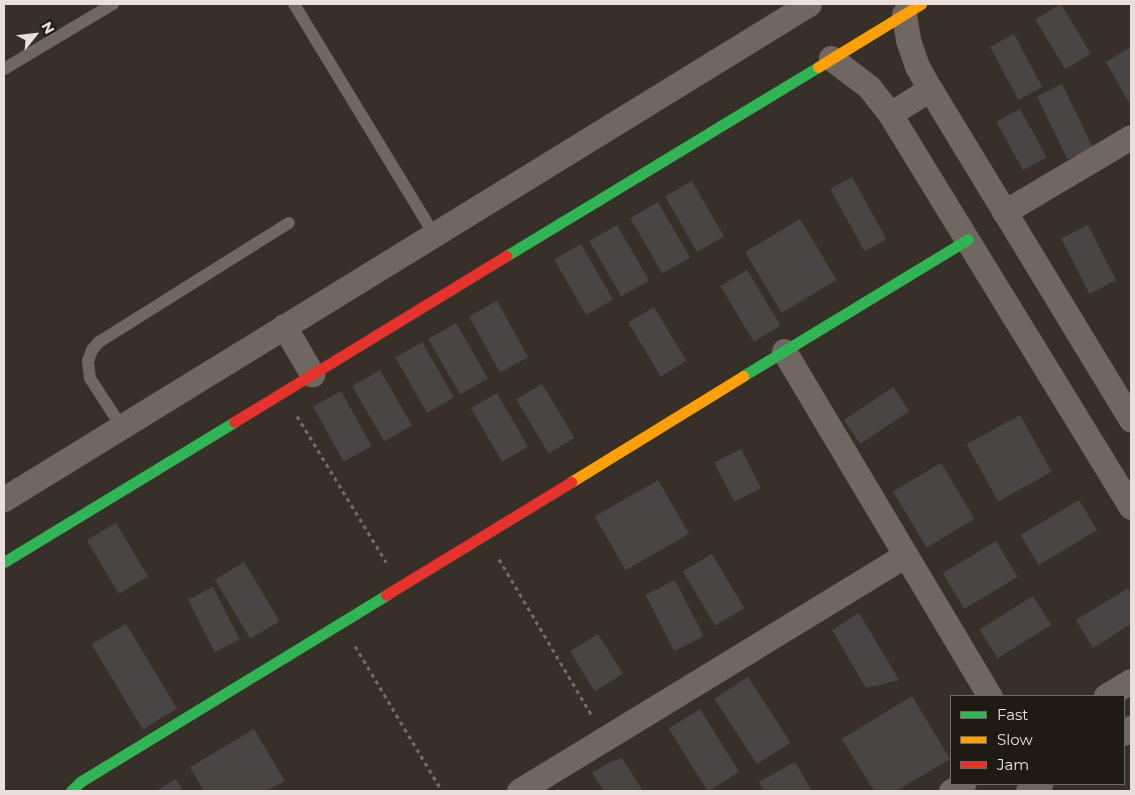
<!DOCTYPE html>
<style>
body{margin:0}
#map{position:relative;width:1135px;height:795px;overflow:hidden;background:#373029;font-family:Montserrat,sans-serif}
div>[style]{position:absolute}
.building>*{inset:0;background:#4a4545;transform-origin:0 0}
.path>*{height:3px;margin-top:-1.5px;transform-origin:0;background:repeating-linear-gradient(90deg,#746c67 0 4px,transparent 0 8px)}
.lane>*{height:12px;margin:-6px;padding:0 6px;transform-origin:6px;border-radius:6px;background:#706761}
.street>*{height:25px;margin:-12.5px;padding:0 12.5px;transform-origin:12.5px;border-radius:12.5px;background:#706761}
.fast>*{height:11px;margin:-5.5px;padding:0 5.5px;transform-origin:5.5px;border-radius:5.5px;background:#30b455}
.slow>*{height:11px;margin:-5.5px;padding:0 5.5px;transform-origin:5.5px;border-radius:5.5px;background:#ff9f0a}
.jam>*{height:11px;margin:-5.5px;padding:0 5.5px;transform-origin:5.5px;border-radius:5.5px;background:#e5322d}
span{translate:-50% -50%;white-space:nowrap;text-align:center;line-height:1.15;-webkit-text-stroke:4px #1f1a14;paint-order:stroke}
.frame{position:absolute;inset:0;border:5px solid #e9e1d9;pointer-events:none}
.legend{position:absolute;left:950px;top:695px;width:175px;height:90px;box-sizing:border-box;background:#1f1a14;border:1px solid #706a63;margin:0;padding:6px 9px;list-style:none;font-size:15px;color:#e9e1d9}
.legend li{display:flex;align-items:center;gap:10px;height:25px}
.legend b{width:25px;border:1px solid #706a63}
.north{position:absolute;left:10px;top:10px;width:50px;height:50px;-webkit-text-stroke:4px #1f1a14;paint-order:stroke;rotate:61deg;font-size:14px;font-weight:700;line-height:20px;text-align:center;color:#e9e1d9}
.north::after{content:'';display:block;margin:auto;width:18px;height:22px;background:#e9e1d9;clip-path:polygon(50% 0,100% 100%,50% 72%,0 100%)}
</style>
<div id="map">
<div class="building">
<i style="left:1061px;top:4px;width:58px;height:30px;rotate:59deg"></i>
<i style="left:1014px;top:34px;width:60px;height:27px;rotate:62deg"></i>
<i style="clip-path:polygon(1131px 47px,1131px 106px,1106px 62px)"></i>
<i style="left:1062px;top:84px;width:70px;height:28px;rotate:64deg"></i>
<i style="left:1020px;top:109px;width:55px;height:27px;rotate:61deg"></i>
<i style="left:852px;top:177px;width:71px;height:25px;rotate:61deg"></i>
<i style="left:692px;top:181px;width:64px;height:31px;rotate:60deg"></i>
<i style="left:658px;top:202px;width:64px;height:32px;rotate:60deg"></i>
<i style="left:800px;top:219px;width:71px;height:64px;rotate:59deg"></i>
<i style="left:617px;top:225px;width:64px;height:32px;rotate:60deg"></i>
<i style="left:1088px;top:225px;width:62px;height:30px;rotate:63deg"></i>
<i style="left:581px;top:244px;width:64px;height:31px;rotate:60deg"></i>
<i style="left:747px;top:270px;width:65px;height:31px;rotate:59deg"></i>
<i style="left:497px;top:301px;width:64px;height:32px;rotate:61deg"></i>
<i style="left:654px;top:307px;width:63px;height:30px;rotate:59deg"></i>
<i style="left:456px;top:323px;width:64px;height:32px;rotate:60deg"></i>
<i style="left:422px;top:342px;width:64px;height:31px;rotate:60deg"></i>
<i style="left:380px;top:370px;width:64px;height:32px;rotate:60deg"></i>
<i style="left:542px;top:384px;width:63px;height:30px;rotate:59deg"></i>
<i style="left:893px;top:387px;width:29px;height:59px;rotate:56deg"></i>
<i style="left:341px;top:391px;width:63px;height:32px;rotate:61deg"></i>
<i style="left:497px;top:393px;width:62px;height:30px;rotate:60deg"></i>
<i style="left:1020px;top:415px;width:65px;height:61px;rotate:61deg"></i>
<i style="left:741px;top:449px;width:44px;height:30px;rotate:63deg"></i>
<i style="left:941px;top:463px;width:65px;height:56px;rotate:59deg"></i>
<i style="left:658px;top:480px;width:62px;height:73px;rotate:60deg"></i>
<i style="left:1079px;top:500px;width:35px;height:68px;rotate:59deg"></i>
<i style="left:116px;top:523px;width:62px;height:34px;rotate:59deg"></i>
<i style="left:996px;top:541px;width:42px;height:62px;rotate:59deg"></i>
<i style="left:712px;top:554px;width:63px;height:34px;rotate:59deg"></i>
<i style="left:244px;top:562px;width:69px;height:34px;rotate:59deg"></i>
<i style="left:675px;top:580px;width:63px;height:33px;rotate:63deg"></i>
<i style="left:213px;top:587px;width:59px;height:28px;rotate:63deg"></i>
<i style="clip-path:polygon(1128px 588px,1131px 593px,1131px 624px,1093px 648px,1076px 620px)"></i>
<i style="left:1033px;top:596px;width:34px;height:63px;rotate:58deg"></i>
<i style="clip-path:polygon(859px 613px,899px 680px,866px 688px,832px 630px)"></i>
<i style="left:126px;top:624px;width:99px;height:40px;rotate:59deg"></i>
<i style="left:598px;top:634px;width:47px;height:33px;rotate:58deg"></i>
<i style="left:748px;top:677px;width:78px;height:40px;rotate:57deg"></i>
<i style="clip-path:polygon(912px 696px,950px 759px,896px 791px,874px 791px,842px 739px)"></i>
<i style="left:700px;top:709px;width:74px;height:37px;rotate:58deg"></i>
<i style="clip-path:polygon(254px 729px,285px 781px,266px 791px,204px 791px,190px 767px)"></i>
<i style="clip-path:polygon(622px 758px,643px 791px,604px 791px,592px 773px,608px 763px)"></i>
<i style="clip-path:polygon(795px 762px,812px 791px,764px 791px,759px 782px)"></i>
<i style="clip-path:polygon(176px 779px,183px 791px,156px 791px)"></i>
</div>
<div class="path">
<i style="left:297px;top:416px;width:171px;rotate:58.6deg"></i>
<i style="left:499px;top:559px;width:184px;rotate:59.3deg"></i>
<i style="left:355px;top:646px;width:169px;rotate:59deg"></i>
</div>
<div class="lane">
<i style="left:294px;top:4px;width:269px;rotate:58.7deg"></i>
<i style="left:4px;top:69px;width:127px;rotate:-30.8deg"></i>
<i style="left:121px;top:426px;width:57px;rotate:-122.9deg"></i>
<i style="left:90px;top:378px;width:17px;rotate:-97deg"></i>
<i style="left:88px;top:361px;width:12px;rotate:-70deg"></i>
<i style="left:92px;top:350px;width:11px;rotate:-49deg"></i>
<i style="left:99px;top:342px;width:224px;rotate:-32.1deg"></i>
</div>
<div class="street">
<i style="left:904px;top:14px;width:26px;rotate:81deg"></i>
<i style="left:908px;top:40px;width:28px;rotate:71deg"></i>
<i style="left:917px;top:66px;width:26px;rotate:61deg"></i>
<i style="left:930px;top:89px;width:387px;rotate:58.7deg"></i>
<i style="left:831px;top:58px;width:48px;rotate:37.3deg"></i>
<i style="left:869px;top:87px;width:34px;rotate:52deg"></i>
<i style="left:890px;top:114px;width:461px;rotate:58.5deg"></i>
<i style="left:890px;top:114px;width:47px;rotate:-32deg"></i>
<i style="left:1004px;top:212px;width:147px;rotate:-30.6deg"></i>
<i style="left:284px;top:326px;width:56px;rotate:59.7deg"></i>
<i style="left:784px;top:351px;width:402px;rotate:59.2deg"></i>
<i style="left:4px;top:499px;width:945px;rotate:-31.59deg"></i>
<i style="left:1106px;top:696px;width:29px;rotate:-31deg"></i>
<i style="left:1124px;top:733px;width:9px;rotate:-36deg"></i>
<i style="left:519px;top:791px;width:453px;rotate:-31.4deg"></i>
<i style="left:951px;top:791px;width:14px;rotate:-30deg"></i>
<i style="left:1028px;top:791px;width:14px;rotate:-30deg"></i>
</div>
<div class="fast">
<i style="left:506px;top:256px;width:365px;rotate:-31.2deg"></i>
<i style="left:743px;top:376px;width:263px;rotate:-31.3deg"></i>
<i style="left:4px;top:562px;width:269px;rotate:-31.3deg"></i>
<i style="left:71px;top:791px;width:13px;rotate:-45deg"></i>
<i style="left:80px;top:782px;width:359px;rotate:-31.4deg"></i>
</div>
<div class="slow">
<i style="left:818px;top:67px;width:121px;rotate:-31.5deg"></i>
<i style="left:571px;top:482px;width:202px;rotate:-31.6deg"></i>
</div>
<div class="jam">
<i style="left:234px;top:422px;width:319px;rotate:-31.4deg"></i>
<i style="left:386px;top:595px;width:217px;rotate:-31.4deg"></i>
</div>
<div class="frame"></div>
<ul class="legend">
<li><b style="height:6px;background:#30b455"></b>Fast</li>
<li><b style="height:6px;background:#ff9f0a"></b>Slow</li>
<li><b style="height:6px;background:#e5322d"></b>Jam</li>
</ul>
<div class="north">N</div>
</div>
